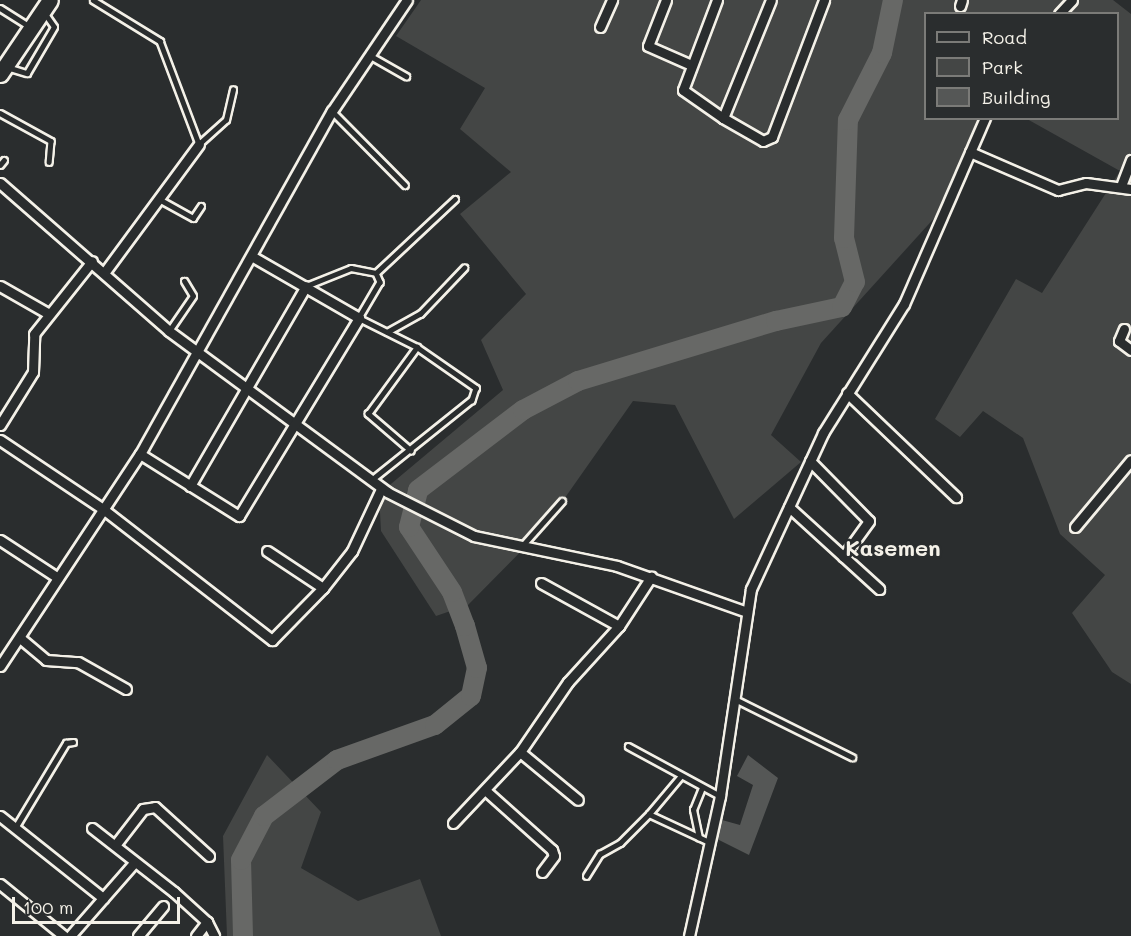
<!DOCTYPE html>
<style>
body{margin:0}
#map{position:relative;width:1131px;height:936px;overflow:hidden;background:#2a2d2e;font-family:Mali,sans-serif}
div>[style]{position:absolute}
.green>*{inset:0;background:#444645}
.river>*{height:20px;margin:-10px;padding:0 10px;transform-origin:10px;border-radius:10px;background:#676866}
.building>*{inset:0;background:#555756}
.roads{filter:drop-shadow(2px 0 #f4f1e8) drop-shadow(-2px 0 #f4f1e8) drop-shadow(0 2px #f4f1e8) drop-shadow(0 -2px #f4f1e8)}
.lane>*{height:4.5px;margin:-2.25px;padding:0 2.25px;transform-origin:2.25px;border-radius:2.25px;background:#2a2d2e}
.street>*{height:9px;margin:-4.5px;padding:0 4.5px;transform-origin:4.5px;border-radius:4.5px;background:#2a2d2e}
.primary>*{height:15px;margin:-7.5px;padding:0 7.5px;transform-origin:7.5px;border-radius:7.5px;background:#2a2d2e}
span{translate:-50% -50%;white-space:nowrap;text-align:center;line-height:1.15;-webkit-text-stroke:5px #2a2d2e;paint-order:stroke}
.quarter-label{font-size:22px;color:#f4f1e8;font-weight:700}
.legend{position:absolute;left:924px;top:12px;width:195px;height:108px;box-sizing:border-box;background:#2a2d2e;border:2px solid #7b7b78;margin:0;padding:8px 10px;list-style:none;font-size:18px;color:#f4f1e8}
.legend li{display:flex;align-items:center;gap:12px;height:30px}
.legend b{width:30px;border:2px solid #7b7b78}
.scale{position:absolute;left:12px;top:897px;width:168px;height:27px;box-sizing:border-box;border:3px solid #f4f1e8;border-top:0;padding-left:8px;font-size:18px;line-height:21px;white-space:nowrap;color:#f4f1e8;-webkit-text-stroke:4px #2a2d2e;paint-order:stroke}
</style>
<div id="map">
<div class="green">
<i style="clip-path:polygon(421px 0,1113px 0,1131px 14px,1131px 684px,1112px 672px,1072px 613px,1105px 575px,1060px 534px,1023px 438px,983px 411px,960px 437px,935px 419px,1016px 279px,1042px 293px,1120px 171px,1027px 119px,1118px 118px,1118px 14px,926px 14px,926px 118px,985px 119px,937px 215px,821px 343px,771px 435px,801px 462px,734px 519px,675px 405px,633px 401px,543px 529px,468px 605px,436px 616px,381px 531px,379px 494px,503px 390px,481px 340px,526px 294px,460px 214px,511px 172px,460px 129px,485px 88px,396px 36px)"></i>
<i style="clip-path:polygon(267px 755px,321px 812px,301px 868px,358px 901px,420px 879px,441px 936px,227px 936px,223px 836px)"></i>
</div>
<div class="river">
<i style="left:243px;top:936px;width:76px;rotate:-91.5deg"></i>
<i style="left:241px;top:860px;width:50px;rotate:-62.4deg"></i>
<i style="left:264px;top:816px;width:92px;rotate:-37.5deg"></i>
<i style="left:337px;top:760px;width:104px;rotate:-19.7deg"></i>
<i style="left:435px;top:725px;width:46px;rotate:-38.9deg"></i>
<i style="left:471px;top:696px;width:29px;rotate:-78deg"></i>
<i style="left:477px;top:668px;width:44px;rotate:-105.9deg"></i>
<i style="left:465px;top:626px;width:36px;rotate:-111deg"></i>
<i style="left:452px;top:592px;width:78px;rotate:-123.5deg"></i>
<i style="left:409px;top:527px;width:38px;rotate:-76deg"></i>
<i style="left:418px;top:490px;width:132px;rotate:-37.3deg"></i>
<i style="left:523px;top:410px;width:62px;rotate:-27.8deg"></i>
<i style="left:578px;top:381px;width:207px;rotate:-16.9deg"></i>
<i style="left:776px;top:321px;width:67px;rotate:-12deg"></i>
<i style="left:842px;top:307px;width:28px;rotate:-63deg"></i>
<i style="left:855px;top:282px;width:45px;rotate:-104deg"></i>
<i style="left:844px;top:238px;width:118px;rotate:-88.1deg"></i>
<i style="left:848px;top:120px;width:75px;rotate:-63.1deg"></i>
<i style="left:882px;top:53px;width:54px;rotate:-78.3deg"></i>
</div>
<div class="building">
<i style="clip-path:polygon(748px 755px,778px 778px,749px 855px,715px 838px,722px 820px,740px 825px,753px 785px,737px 776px)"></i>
</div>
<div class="roads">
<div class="lane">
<i style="left:93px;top:0;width:79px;rotate:31.5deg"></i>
<i style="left:160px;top:41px;width:110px;rotate:69.3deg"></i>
<i style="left:199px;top:144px;width:36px;rotate:-42deg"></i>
<i style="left:226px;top:120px;width:31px;rotate:-77deg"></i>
<i style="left:0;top:8px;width:36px;rotate:32deg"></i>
<i style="left:369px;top:55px;width:43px;rotate:29.6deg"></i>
<i style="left:7px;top:67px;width:21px;rotate:17deg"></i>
<i style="left:27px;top:73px;width:53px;rotate:-59.6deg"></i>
<i style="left:54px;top:27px;width:16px;rotate:-125deg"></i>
<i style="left:332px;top:111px;width:104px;rotate:45.4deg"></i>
<i style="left:0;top:113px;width:58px;rotate:28.8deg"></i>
<i style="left:51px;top:141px;width:21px;rotate:95deg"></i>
<i style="left:0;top:165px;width:6px;rotate:-51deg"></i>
<i style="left:159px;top:199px;width:39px;rotate:29deg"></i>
<i style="left:193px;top:218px;width:14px;rotate:-56deg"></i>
<i style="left:376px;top:273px;width:108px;rotate:-43.1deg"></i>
<i style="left:306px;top:286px;width:48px;rotate:-21.8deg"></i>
<i style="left:351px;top:268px;width:25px;rotate:11deg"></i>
<i style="left:376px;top:273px;width:10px;rotate:66deg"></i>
<i style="left:380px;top:282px;width:42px;rotate:120.3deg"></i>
<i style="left:359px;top:318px;width:65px;rotate:26.6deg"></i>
<i style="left:417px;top:347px;width:72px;rotate:34.8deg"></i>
<i style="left:476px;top:388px;width:13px;rotate:108deg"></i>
<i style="left:472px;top:400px;width:129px;rotate:141.3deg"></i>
<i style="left:169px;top:331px;width:42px;rotate:-55.6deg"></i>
<i style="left:193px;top:296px;width:17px;rotate:-121deg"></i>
<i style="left:387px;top:332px;width:38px;rotate:-29deg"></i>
<i style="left:420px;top:314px;width:64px;rotate:-46.3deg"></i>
<i style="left:411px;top:451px;width:57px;rotate:-139.3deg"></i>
<i style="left:368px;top:414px;width:83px;rotate:-53.8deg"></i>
<i style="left:522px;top:546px;width:60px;rotate:-48.4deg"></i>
<i style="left:735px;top:699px;width:131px;rotate:26.4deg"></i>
<i style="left:628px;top:746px;width:105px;rotate:28.5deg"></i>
<i style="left:649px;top:814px;width:48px;rotate:-50deg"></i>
<i style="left:15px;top:828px;width:99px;rotate:-59deg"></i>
<i style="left:66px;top:743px;width:7px;rotate:-8deg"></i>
<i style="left:699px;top:838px;width:29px;rotate:-102deg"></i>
<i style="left:693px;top:810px;width:24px;rotate:-68deg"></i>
<i style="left:586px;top:876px;width:26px;rotate:-58deg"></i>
<i style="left:600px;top:854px;width:23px;rotate:-29deg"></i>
<i style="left:620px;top:843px;width:41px;rotate:-45deg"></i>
<i style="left:649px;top:814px;width:66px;rotate:25deg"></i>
</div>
<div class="street">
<i style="left:666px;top:0;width:49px;rotate:111.4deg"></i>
<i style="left:648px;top:46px;width:47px;rotate:23.8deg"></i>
<i style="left:717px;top:0;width:96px;rotate:110.7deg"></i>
<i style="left:683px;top:90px;width:49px;rotate:35deg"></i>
<i style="left:723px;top:118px;width:127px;rotate:-67.9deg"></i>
<i style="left:960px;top:6px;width:6px;rotate:-72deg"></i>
<i style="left:1059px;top:14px;width:19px;rotate:-47deg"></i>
<i style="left:600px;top:27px;width:30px;rotate:-66deg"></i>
<i style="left:723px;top:118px;width:46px;rotate:29.9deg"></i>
<i style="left:763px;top:141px;width:10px;rotate:-24deg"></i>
<i style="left:772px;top:137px;width:147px;rotate:-69.2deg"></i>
<i style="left:970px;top:152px;width:96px;rotate:23.4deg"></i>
<i style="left:1058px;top:190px;width:29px;rotate:-14deg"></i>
<i style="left:1086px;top:183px;width:45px;rotate:7.6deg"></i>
<i style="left:0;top:183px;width:225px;rotate:41.2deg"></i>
<i style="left:169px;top:331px;width:271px;rotate:36.4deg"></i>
<i style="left:387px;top:492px;width:97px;rotate:26.8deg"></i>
<i style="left:474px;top:536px;width:146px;rotate:11.8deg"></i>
<i style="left:617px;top:566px;width:135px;rotate:19.5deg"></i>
<i style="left:1121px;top:186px;width:28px;rotate:-69deg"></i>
<i style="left:104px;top:273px;width:160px;rotate:-53.6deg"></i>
<i style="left:0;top:286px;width:56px;rotate:29.7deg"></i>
<i style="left:1124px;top:329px;width:13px;rotate:113deg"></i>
<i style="left:1119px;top:341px;width:15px;rotate:37deg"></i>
<i style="left:847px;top:393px;width:151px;rotate:43.7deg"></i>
<i style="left:0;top:425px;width:62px;rotate:-58.1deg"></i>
<i style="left:33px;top:372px;width:38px;rotate:-88deg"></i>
<i style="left:34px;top:334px;width:93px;rotate:-51.5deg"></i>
<i style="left:0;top:440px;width:124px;rotate:33.8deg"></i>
<i style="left:103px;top:509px;width:214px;rotate:37.8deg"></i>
<i style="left:272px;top:640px;width:73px;rotate:-45.6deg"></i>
<i style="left:323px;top:588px;width:67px;rotate:-146.5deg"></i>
<i style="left:140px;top:454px;width:117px;rotate:32.1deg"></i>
<i style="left:239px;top:516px;width:232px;rotate:-58.8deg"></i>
<i style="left:359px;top:318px;width:122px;rotate:-150.1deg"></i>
<i style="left:810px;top:461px;width:84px;rotate:45.5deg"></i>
<i style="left:869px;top:521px;width:44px;rotate:125.8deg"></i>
<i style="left:190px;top:486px;width:231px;rotate:-59.9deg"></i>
<i style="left:789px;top:507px;width:122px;rotate:42.3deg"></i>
<i style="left:1075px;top:527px;width:87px;rotate:-50.1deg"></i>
<i style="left:0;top:540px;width:69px;rotate:33.2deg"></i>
<i style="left:541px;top:583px;width:89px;rotate:28.9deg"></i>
<i style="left:323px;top:588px;width:47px;rotate:-51.9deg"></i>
<i style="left:352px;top:551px;width:68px;rotate:-64.9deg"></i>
<i style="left:20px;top:638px;width:34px;rotate:40deg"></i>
<i style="left:46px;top:660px;width:32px;rotate:4deg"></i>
<i style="left:78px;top:662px;width:55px;rotate:29.4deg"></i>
<i style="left:0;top:666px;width:254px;rotate:-56.6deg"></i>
<i style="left:140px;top:454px;width:393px;rotate:-60.8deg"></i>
<i style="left:332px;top:111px;width:134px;rotate:-56deg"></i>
<i style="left:520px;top:752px;width:75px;rotate:39.6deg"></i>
<i style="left:485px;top:790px;width:90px;rotate:41.8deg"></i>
<i style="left:552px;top:850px;width:6px;rotate:72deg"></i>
<i style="left:554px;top:856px;width:20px;rotate:127deg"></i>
<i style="left:0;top:816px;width:132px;rotate:38.5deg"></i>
<i style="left:453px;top:823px;width:98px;rotate:-46.7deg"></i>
<i style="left:520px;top:752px;width:85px;rotate:-55.6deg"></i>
<i style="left:568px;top:682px;width:76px;rotate:-47.7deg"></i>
<i style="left:619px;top:626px;width:59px;rotate:-56.9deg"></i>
<i style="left:92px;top:828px;width:104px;rotate:38deg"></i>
<i style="left:174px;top:892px;width:45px;rotate:42.3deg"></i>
<i style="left:207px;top:922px;width:16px;rotate:63deg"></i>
<i style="left:116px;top:844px;width:44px;rotate:-52.4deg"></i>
<i style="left:143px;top:809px;width:12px;rotate:-9deg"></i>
<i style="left:155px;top:807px;width:73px;rotate:42.2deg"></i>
<i style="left:0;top:884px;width:82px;rotate:39.1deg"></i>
<i style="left:70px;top:936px;width:97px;rotate:-48.8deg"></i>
<i style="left:138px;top:936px;width:39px;rotate:-50deg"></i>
<i style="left:196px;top:936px;width:18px;rotate:-52deg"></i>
<i style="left:689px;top:936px;width:143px;rotate:-77.5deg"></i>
<i style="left:720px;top:796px;width:209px;rotate:-81.5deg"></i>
<i style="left:751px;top:589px;width:172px;rotate:-65.2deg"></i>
<i style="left:823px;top:433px;width:152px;rotate:-57.9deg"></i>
<i style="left:904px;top:304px;width:203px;rotate:-66.5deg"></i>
</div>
<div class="primary">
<i style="left:0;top:74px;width:89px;rotate:-56deg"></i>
</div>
</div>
<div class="quarter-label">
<span style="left:893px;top:548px">Kasemen</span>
</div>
<ul class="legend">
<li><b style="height:8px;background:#2a2d2e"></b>Road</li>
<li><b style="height:16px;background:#444645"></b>Park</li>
<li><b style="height:16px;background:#555756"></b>Building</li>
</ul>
<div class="scale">100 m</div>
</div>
